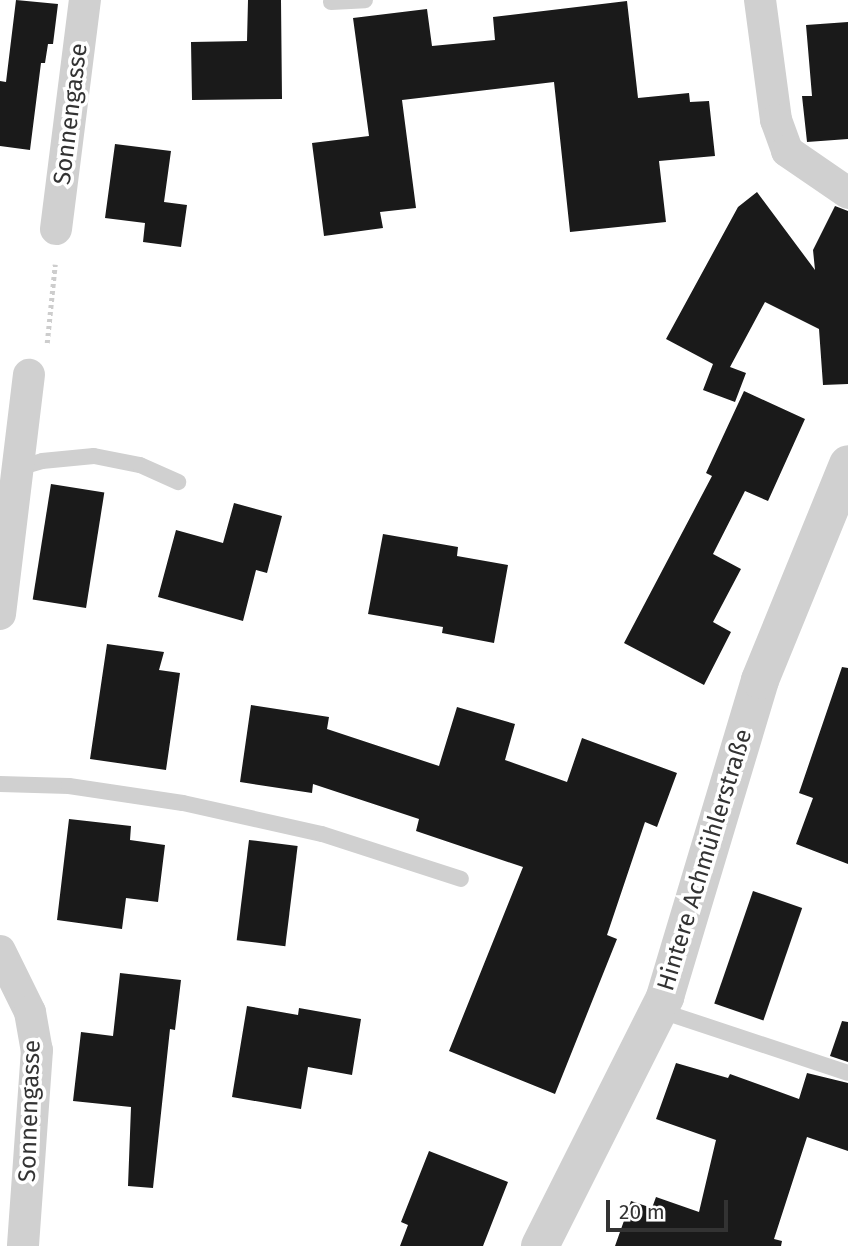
<!DOCTYPE html>
<meta charset="utf-8">
<style>
body{margin:0}
#map{position:relative;width:848px;height:1246px;overflow:hidden;background:#fff;font-family:"Fira Sans",sans-serif}
div>[style]{position:absolute}
.building>*{inset:0;background:#1a1a1a;transform-origin:0 0}
.path>*{height:4.5px;margin-top:-2.25px;transform-origin:0;background:repeating-linear-gradient(90deg,#cdcdcd 0 3.5px,transparent 0 7px)}
.service>*{height:16px;margin:-8px;padding:0 8px;transform-origin:8px;border-radius:8px;background:#d0d0d0}
.minor>*{height:32px;margin:-16px;padding:0 16px;transform-origin:16px;border-radius:16px;background:#d0d0d0}
.tertiary>*{height:38px;margin:-19px;padding:0 19px;transform-origin:19px;border-radius:19px;background:#d0d0d0}
span{translate:-50% -50%;white-space:nowrap;text-align:center;line-height:1.15;-webkit-text-stroke:7px #fff;paint-order:stroke}
.street-label{font-size:24px;color:#333}
.scale{position:absolute;left:606px;top:1200px;width:122px;height:32px;box-sizing:border-box;border:4px solid #333;border-top:0;padding-left:9px;font-size:21px;line-height:24px;white-space:nowrap;color:#333;-webkit-text-stroke:5px #fff;paint-order:stroke}
</style>
<div id="map">
<div class="building">
<i style="clip-path:polygon(16px 0,58px 4px,53px 44px,48px 44px,45px 63px,41px 63px,30px 150px,0 146px,0 81px,6px 82px)"></i>
<i style="clip-path:polygon(248px 0,281px 0,282px 99px,192px 100px,191px 42px,247px 41px)"></i>
<i style="clip-path:polygon(627px 1px,638px 98px,689px 93px,690px 102px,709px 101px,715px 156px,659px 161px,666px 222px,570px 232px,554px 82px,402px 100px,416px 208px,380px 212px,383px 228px,324px 236px,312px 143px,369px 136px,353px 18px,427px 9px,432px 46px,495px 40px,493px 17px)"></i>
<i style="clip-path:polygon(848px 22px,848px 139px,807px 142px,802px 96px,812px 96px,806px 25px)"></i>
<i style="clip-path:polygon(115px 144px,171px 151px,164px 202px,187px 205px,181px 247px,143px 242px,145px 223px,105px 218px)"></i>
<i style="clip-path:polygon(757px 192px,815px 270px,813px 250px,835px 206px,848px 211px,848px 384px,823px 385px,819px 329px,765px 302px,730px 367px,746px 373px,735px 402px,703px 390px,713px 364px,666px 339px,738px 207px)"></i>
<i style="clip-path:polygon(744px 391px,805px 419px,768px 501px,745px 491px,713px 554px,741px 569px,713px 622px,731px 632px,704px 685px,624px 643px,712px 476px,706px 473px)"></i>
<i style="left:51px;top:484px;width:54px;height:117px;rotate:9deg"></i>
<i style="clip-path:polygon(234px 503px,282px 516px,267px 573px,256px 570px,243px 621px,158px 597px,176px 530px,223px 543px)"></i>
<i style="clip-path:polygon(383px 534px,458px 547px,457px 556px,508px 565px,494px 643px,442px 633px,443px 627px,368px 614px)"></i>
<i style="clip-path:polygon(107px 644px,164px 652px,159px 670px,180px 673px,166px 770px,90px 759px)"></i>
<i style="clip-path:polygon(842px 667px,848px 668px,848px 864px,796px 844px,813px 798px,799px 793px)"></i>
<i style="clip-path:polygon(251px 705px,329px 717px,327px 729px,439px 766px,457px 707px,515px 724px,505px 760px,567px 782px,582px 738px,677px 773px,657px 827px,645px 822px,607px 935px,617px 939px,555px 1094px,449px 1051px,523px 867px,416px 831px,419px 819px,313px 784px,312px 793px,240px 782px)"></i>
<i style="clip-path:polygon(69px 819px,131px 826px,130px 840px,165px 845px,158px 902px,126px 898px,122px 929px,57px 920px)"></i>
<i style="left:249px;top:840px;width:49px;height:101px;rotate:7deg"></i>
<i style="left:753px;top:891px;width:52px;height:119px;rotate:19deg"></i>
<i style="clip-path:polygon(120px 973px,181px 980px,175px 1030px,170px 1029px,153px 1188px,128px 1186px,131px 1107px,73px 1101px,81px 1032px,113px 1036px)"></i>
<i style="clip-path:polygon(247px 1006px,298px 1015px,299px 1008px,361px 1019px,352px 1075px,308px 1067px,301px 1109px,232px 1097px)"></i>
<i style="clip-path:polygon(842px 1021px,848px 1022px,848px 1062px,830px 1056px)"></i>
<i style="clip-path:polygon(676px 1063px,728px 1078px,730px 1074px,799px 1099px,807px 1073px,848px 1083px,848px 1151px,807px 1137px,774px 1239px,782px 1241px,781px 1246px,615px 1246px,631px 1201px,652px 1208px,656px 1197px,699px 1212px,716px 1140px,656px 1119px)"></i>
<i style="clip-path:polygon(429px 1151px,508px 1182px,483px 1246px,400px 1246px,408px 1225px,401px 1222px)"></i>
</div>
<div class="path">
<i style="left:47px;top:343px;width:79px;rotate:-84.2deg"></i>
</div>
<div class="service">
<i style="left:331px;top:2px;width:34px;rotate:-3deg"></i>
<i style="left:18px;top:468px;width:25px;rotate:-16deg"></i>
<i style="left:42px;top:461px;width:52px;rotate:-5.5deg"></i>
<i style="left:94px;top:456px;width:47px;rotate:11.1deg"></i>
<i style="left:140px;top:465px;width:42px;rotate:24.1deg"></i>
<i style="left:0;top:784px;width:69px;rotate:1.7deg"></i>
<i style="left:69px;top:786px;width:115px;rotate:8.5deg"></i>
<i style="left:183px;top:803px;width:142px;rotate:12.6deg"></i>
<i style="left:322px;top:834px;width:146px;rotate:17.9deg"></i>
<i style="left:658px;top:1010px;width:200px;rotate:18.3deg"></i>
</div>
<div class="minor">
<i style="left:760px;top:0;width:121px;rotate:82.4deg"></i>
<i style="left:776px;top:120px;width:33px;rotate:70deg"></i>
<i style="left:787px;top:151px;width:74px;rotate:34.5deg"></i>
<i style="left:56px;top:229px;width:231px;rotate:-82.8deg"></i>
<i style="left:0;top:614px;width:241px;rotate:-83.1deg"></i>
<i style="left:0;top:951px;width:68px;rotate:63.8deg"></i>
<i style="left:30px;top:1012px;width:39px;rotate:80deg"></i>
<i style="left:37px;top:1050px;width:196px;rotate:94.1deg"></i>
</div>
<div class="tertiary">
<i style="left:540px;top:1246px;width:279px;rotate:-63.3deg"></i>
<i style="left:665px;top:997px;width:331px;rotate:-73.3deg"></i>
<i style="left:760px;top:680px;width:233px;rotate:-67.8deg"></i>
</div>
<div class="street-label">
<span style="left:71px;top:114px;rotate:-83deg">Sonnengasse</span>
<span style="left:705px;top:860px;rotate:-73deg">Hintere Achmühlerstraße</span>
<span style="left:30px;top:1111px;rotate:-88deg">Sonnengasse</span>
</div>
<div class="scale">20 m</div>
</div>
